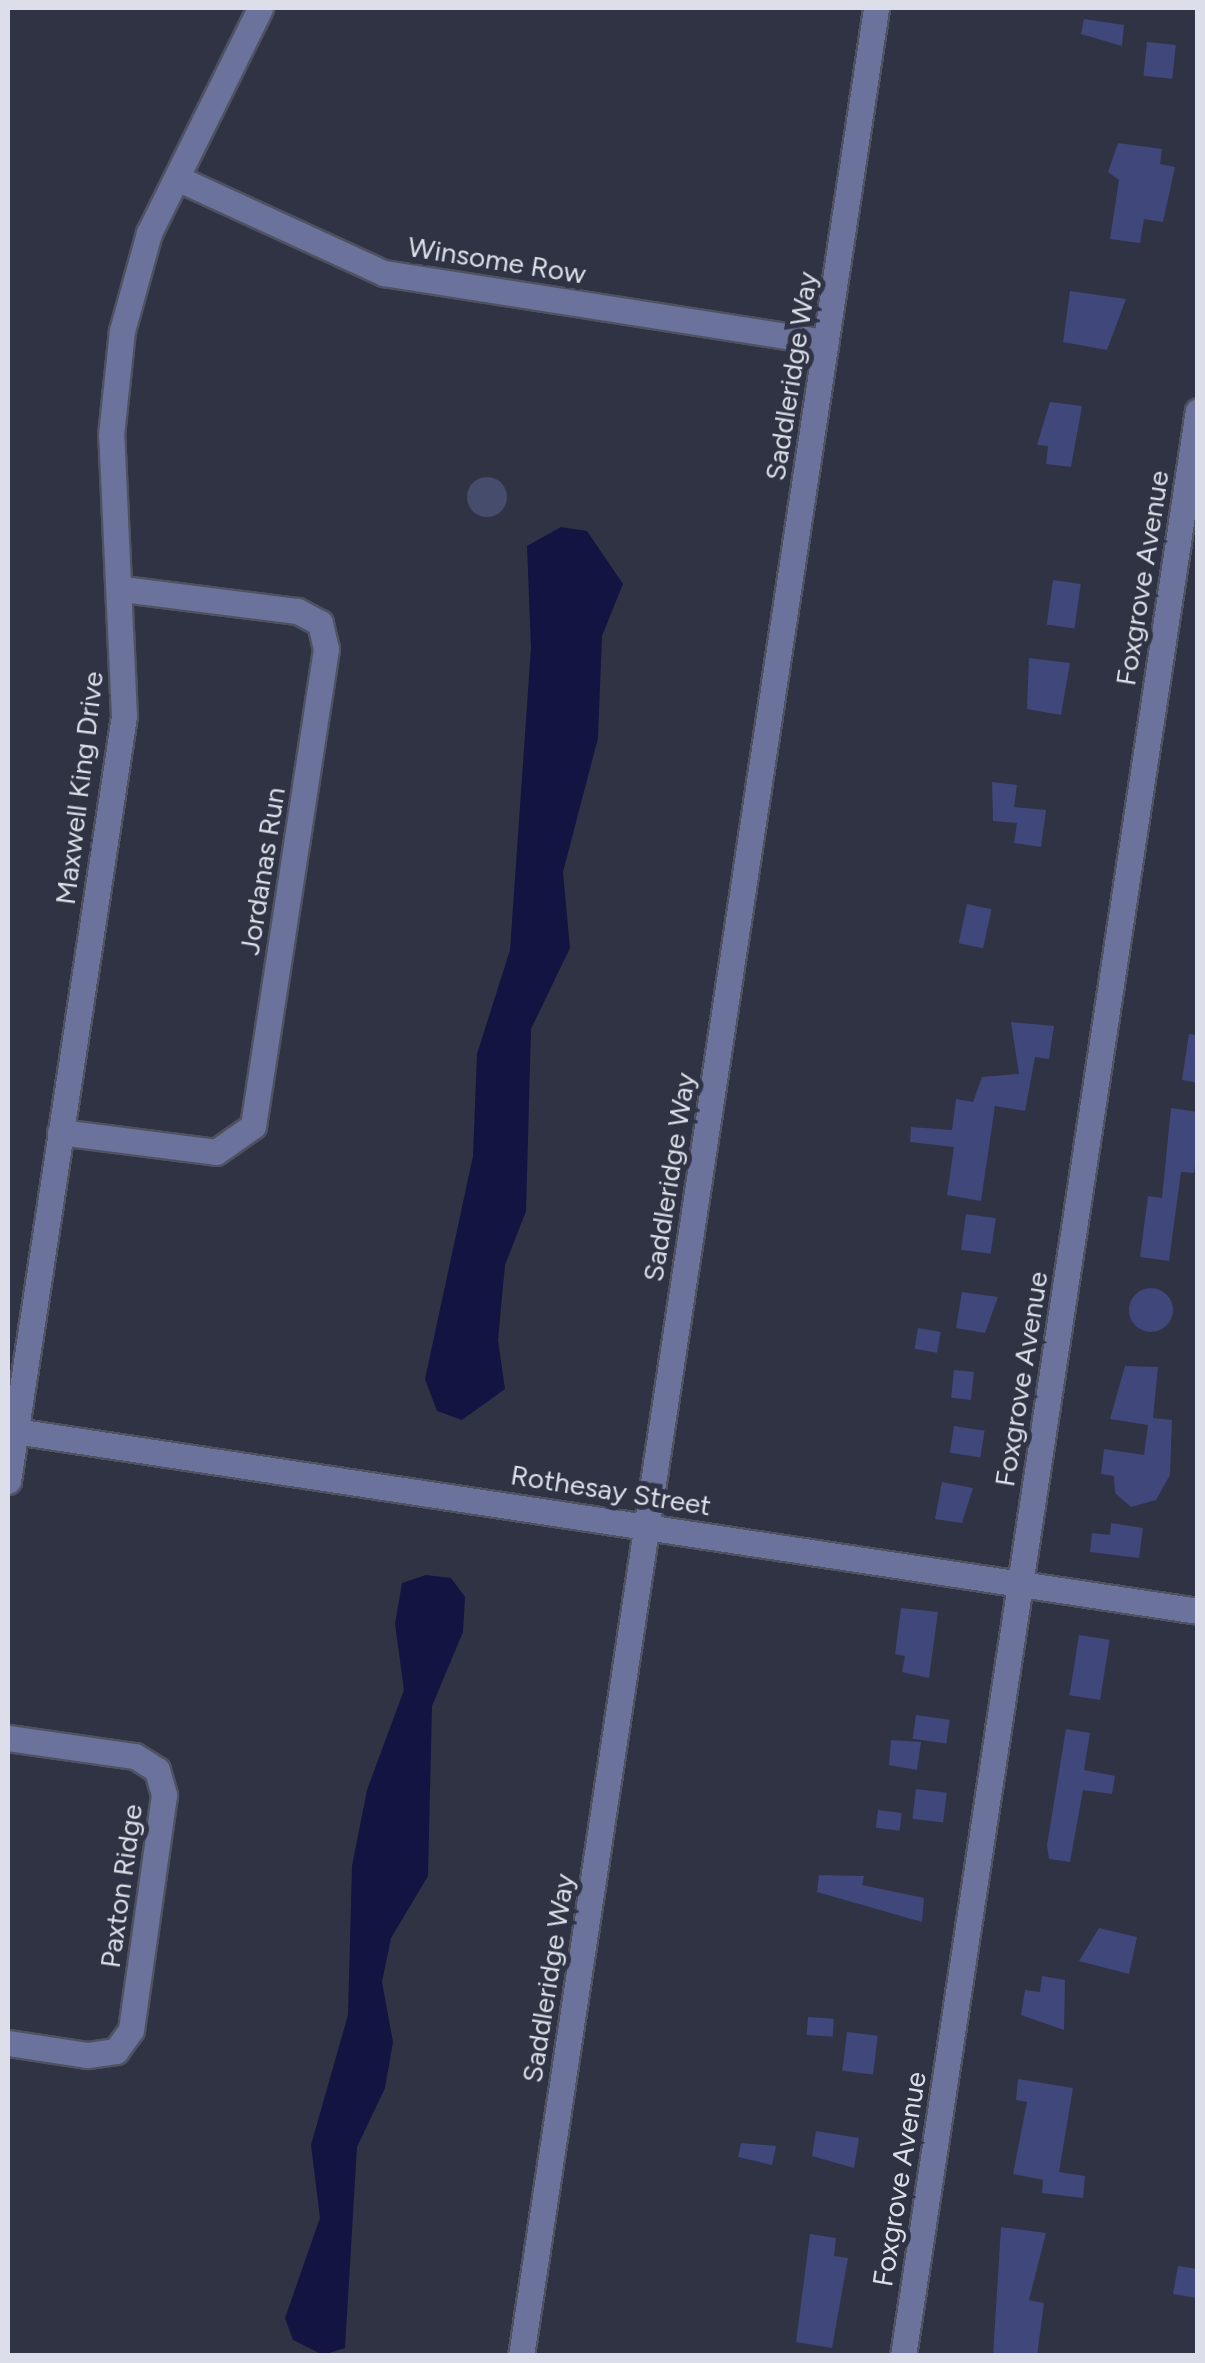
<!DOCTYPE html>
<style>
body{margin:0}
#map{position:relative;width:1205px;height:2363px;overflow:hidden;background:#2f3343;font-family:Figtree,sans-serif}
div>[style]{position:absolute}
.green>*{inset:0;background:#464c6c}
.round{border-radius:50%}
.water>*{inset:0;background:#131442}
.building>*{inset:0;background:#40477a;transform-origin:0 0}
.roads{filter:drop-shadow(2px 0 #4e5261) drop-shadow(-2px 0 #4e5261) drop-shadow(0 2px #4e5261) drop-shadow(0 -2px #4e5261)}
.minor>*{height:25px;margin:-12.5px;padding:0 12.5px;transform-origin:12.5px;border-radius:12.5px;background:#6b729c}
span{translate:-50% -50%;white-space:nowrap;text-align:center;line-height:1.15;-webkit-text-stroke:10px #2f3343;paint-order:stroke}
.street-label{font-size:28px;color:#dcdee9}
.frame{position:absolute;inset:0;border:10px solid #dcdee9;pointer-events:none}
</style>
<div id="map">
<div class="green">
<i class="round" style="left:467px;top:477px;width:40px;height:40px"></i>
</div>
<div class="water">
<i style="clip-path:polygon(561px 527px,587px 531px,623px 584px,602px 636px,598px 738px,563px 872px,570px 948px,531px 1029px,526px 1211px,505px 1265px,498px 1340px,505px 1389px,462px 1420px,437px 1411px,425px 1379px,473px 1156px,477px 1054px,510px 950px,531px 648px,527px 546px)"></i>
<i style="clip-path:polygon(426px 1575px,451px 1578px,465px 1597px,463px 1632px,432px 1706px,428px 1876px,391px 1938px,382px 1982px,393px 2042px,385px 2088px,357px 2147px,345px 2348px,323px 2355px,293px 2340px,285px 2318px,320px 2218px,311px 2145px,348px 2015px,352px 1866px,367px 1790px,404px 1690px,395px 1624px,402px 1583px)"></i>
</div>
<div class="building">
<i style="clip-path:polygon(1084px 19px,1124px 25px,1122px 46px,1081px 34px)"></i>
<i style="left:1147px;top:42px;width:29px;height:34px;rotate:6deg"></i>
<i style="clip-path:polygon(1118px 143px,1162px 149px,1160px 164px,1175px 167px,1163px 222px,1144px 219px,1140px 243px,1110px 239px,1119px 180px,1108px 172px)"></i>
<i style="clip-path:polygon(1070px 291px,1126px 299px,1107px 350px,1063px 342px)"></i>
<i style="clip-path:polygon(1050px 402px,1082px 406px,1071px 467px,1046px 464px,1048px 446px,1037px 445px)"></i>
<i style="left:1053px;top:580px;width:28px;height:45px;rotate:8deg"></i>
<i style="clip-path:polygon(1029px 658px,1070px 663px,1061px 715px,1027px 709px)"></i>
<i style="clip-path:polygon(992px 782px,1017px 785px,1014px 807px,1046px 810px,1041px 847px,1014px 843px,1017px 823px,993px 821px)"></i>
<i style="left:967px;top:904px;width:25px;height:40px;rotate:12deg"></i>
<i style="clip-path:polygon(1011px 1022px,1054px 1026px,1049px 1059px,1035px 1057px,1025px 1111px,995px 1106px,981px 1201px,947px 1195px,954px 1147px,910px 1142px,911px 1127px,952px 1130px,956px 1099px,973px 1102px,982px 1077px,1019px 1074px)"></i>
<i style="clip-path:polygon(1189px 1034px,1198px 1035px,1198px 1083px,1182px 1080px)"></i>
<i style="clip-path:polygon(1171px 1108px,1198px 1112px,1198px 1142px,1194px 1173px,1181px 1172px,1169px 1261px,1140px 1257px,1148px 1196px,1162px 1198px)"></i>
<i style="left:966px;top:1214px;width:30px;height:36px;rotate:8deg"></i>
<i class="round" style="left:1129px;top:1288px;width:44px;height:44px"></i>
<i style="clip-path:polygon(962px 1292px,998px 1297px,985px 1333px,956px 1328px)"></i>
<i style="left:918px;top:1328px;width:23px;height:21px;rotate:10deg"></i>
<i style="clip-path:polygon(1125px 1366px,1158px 1367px,1153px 1418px,1172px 1420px,1170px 1475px,1156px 1500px,1131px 1507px,1115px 1493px,1114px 1476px,1101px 1474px,1104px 1449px,1144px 1455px,1148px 1425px,1110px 1419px)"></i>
<i style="left:954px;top:1370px;width:20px;height:28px;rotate:6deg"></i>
<i style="left:954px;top:1426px;width:31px;height:27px;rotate:9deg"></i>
<i style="clip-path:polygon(942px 1482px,973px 1488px,962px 1523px,935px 1519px)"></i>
<i style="clip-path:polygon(1111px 1523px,1143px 1528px,1139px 1558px,1090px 1552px,1092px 1533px,1110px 1535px)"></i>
<i style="clip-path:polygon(901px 1608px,938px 1612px,929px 1678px,902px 1672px,905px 1656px,895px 1654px)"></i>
<i style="left:1079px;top:1635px;width:31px;height:61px;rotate:9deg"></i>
<i style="left:916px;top:1715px;width:34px;height:24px;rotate:8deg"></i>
<i style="clip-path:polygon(1066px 1729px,1090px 1733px,1084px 1770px,1115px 1776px,1112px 1794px,1083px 1790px,1070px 1862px,1049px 1859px,1047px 1845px)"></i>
<i style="clip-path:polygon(891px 1740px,921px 1742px,917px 1770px,889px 1765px)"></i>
<i style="left:916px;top:1789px;width:31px;height:30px;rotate:7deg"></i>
<i style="left:878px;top:1810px;width:24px;height:18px;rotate:7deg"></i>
<i style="clip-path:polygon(819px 1875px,864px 1876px,862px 1885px,924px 1898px,922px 1922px,817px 1892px)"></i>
<i style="clip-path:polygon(1099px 1928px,1137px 1937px,1129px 1974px,1079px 1961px)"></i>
<i style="clip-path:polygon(1042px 1976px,1065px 1980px,1064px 2030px,1021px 2015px,1025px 1990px,1040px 1992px)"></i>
<i style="left:808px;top:2017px;width:26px;height:18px;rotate:4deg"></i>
<i style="left:847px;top:2032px;width:31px;height:39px;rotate:7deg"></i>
<i style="clip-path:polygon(1018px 2079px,1073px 2088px,1059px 2172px,1085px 2176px,1083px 2198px,1042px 2193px,1043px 2180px,1013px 2174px,1027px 2102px,1016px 2100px)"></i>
<i style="clip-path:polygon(816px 2131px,859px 2138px,854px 2168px,812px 2156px)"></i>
<i style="clip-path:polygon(741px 2143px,776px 2146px,772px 2165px,738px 2157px)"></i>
<i style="clip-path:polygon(1001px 2227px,1046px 2233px,1029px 2300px,1044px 2303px,1037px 2356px,993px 2356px)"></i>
<i style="clip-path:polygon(810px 2234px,836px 2238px,834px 2256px,848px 2258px,832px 2348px,796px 2342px)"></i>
<i style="clip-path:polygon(1178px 2266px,1198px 2269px,1196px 2298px,1173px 2294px)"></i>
</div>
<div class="roads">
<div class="minor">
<i style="left:177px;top:178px;width:228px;rotate:24.7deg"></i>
<i style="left:384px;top:273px;width:447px;rotate:8.9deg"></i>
<i style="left:60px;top:1132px;width:157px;rotate:7.3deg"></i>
<i style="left:216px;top:1152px;width:45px;rotate:-35.1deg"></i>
<i style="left:253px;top:1126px;width:483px;rotate:-81.3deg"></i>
<i style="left:326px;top:649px;width:27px;rotate:-103deg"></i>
<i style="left:320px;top:623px;width:26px;rotate:-152deg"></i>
<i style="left:297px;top:611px;width:175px;rotate:-172.8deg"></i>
<i style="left:15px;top:1431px;width:1197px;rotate:8.65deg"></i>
<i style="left:8px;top:1481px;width:774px;rotate:-81.38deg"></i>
<i style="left:124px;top:716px;width:281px;rotate:-92.6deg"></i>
<i style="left:111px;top:435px;width:105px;rotate:-84deg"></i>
<i style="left:122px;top:331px;width:102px;rotate:-74.6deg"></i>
<i style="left:149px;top:233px;width:251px;rotate:-63.7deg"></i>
<i style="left:8px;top:1738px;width:128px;rotate:8.1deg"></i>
<i style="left:135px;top:1756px;width:26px;rotate:32deg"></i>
<i style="left:157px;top:1770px;width:26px;rotate:74deg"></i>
<i style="left:164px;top:1795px;width:237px;rotate:98deg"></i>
<i style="left:131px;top:2030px;width:26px;rotate:126deg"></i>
<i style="left:116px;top:2051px;width:29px;rotate:172deg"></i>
<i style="left:87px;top:2055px;width:80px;rotate:-171.4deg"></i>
<i style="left:521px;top:2356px;width:2375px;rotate:-81.4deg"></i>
<i style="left:903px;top:2356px;width:1967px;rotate:-81.38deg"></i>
</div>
</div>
<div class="street-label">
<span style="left:497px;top:260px;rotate:9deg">Winsome Row</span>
<span style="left:791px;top:376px;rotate:-81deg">Saddleridge Way</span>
<span style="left:1142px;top:578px;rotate:-81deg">Foxgrove Avenue</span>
<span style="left:79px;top:788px;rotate:-83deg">Maxwell King Drive</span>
<span style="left:262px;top:871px;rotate:-81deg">Jordanas Run</span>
<span style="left:669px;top:1177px;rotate:-81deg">Saddleridge Way</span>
<span style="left:1021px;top:1379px;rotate:-81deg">Foxgrove Avenue</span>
<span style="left:611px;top:1490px;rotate:9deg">Rothesay Street</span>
<span style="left:121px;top:1886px;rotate:-82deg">Paxton Ridge</span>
<span style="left:548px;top:1978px;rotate:-81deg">Saddleridge Way</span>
<span style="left:899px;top:2179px;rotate:-81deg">Foxgrove Avenue</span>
</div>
<div class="frame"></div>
</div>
